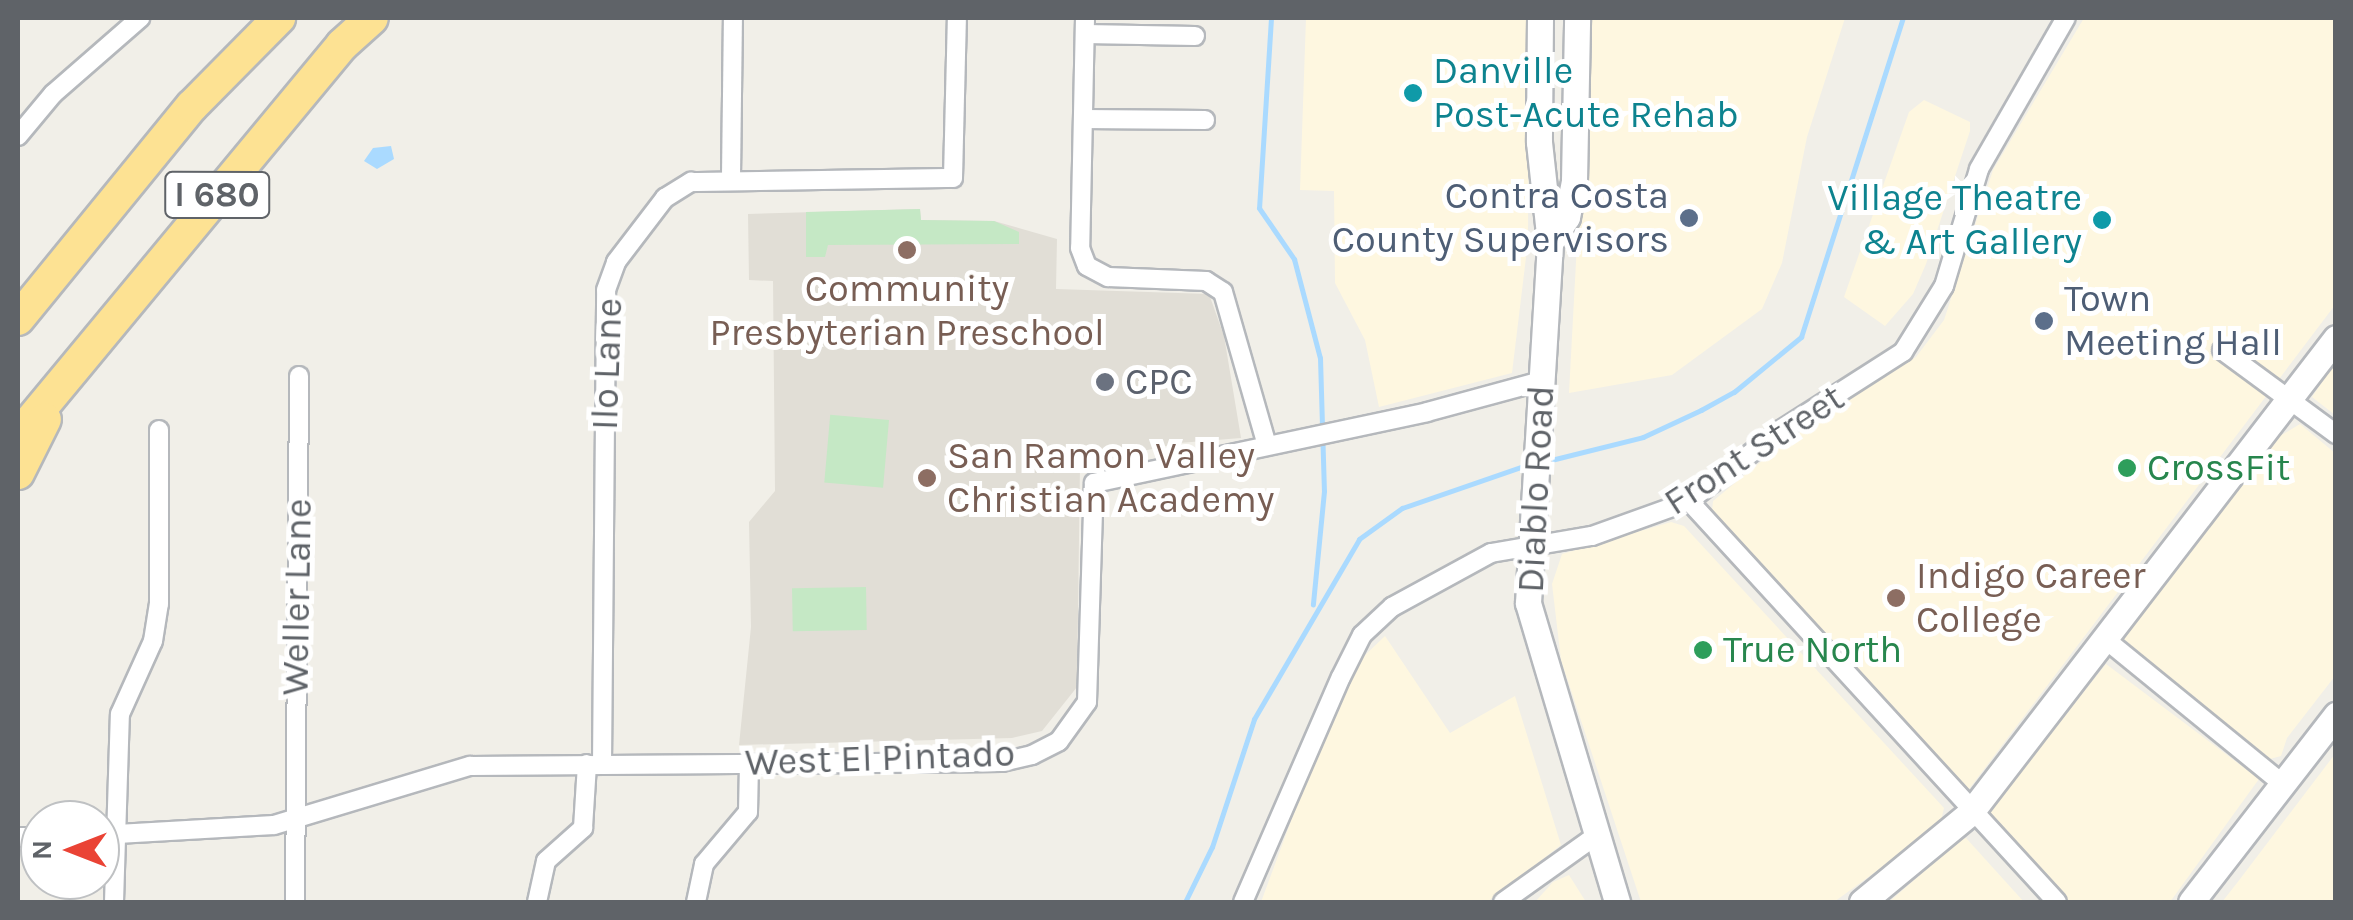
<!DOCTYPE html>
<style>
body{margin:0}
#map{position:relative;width:2353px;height:920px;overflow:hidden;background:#f1efe8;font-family:Karla,sans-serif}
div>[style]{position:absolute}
.commercial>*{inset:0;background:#fef7e0}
.education>*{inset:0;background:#e1ded6}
.green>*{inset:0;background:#c5e8c5;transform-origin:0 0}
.water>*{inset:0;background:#aadaff}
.stream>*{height:5px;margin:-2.5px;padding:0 2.5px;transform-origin:2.5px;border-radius:2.5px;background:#aadaff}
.roads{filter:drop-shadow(2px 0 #b5b8bc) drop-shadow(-2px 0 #b5b8bc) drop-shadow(0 2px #b5b8bc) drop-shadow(0 -2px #b5b8bc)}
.street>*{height:18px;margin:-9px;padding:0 9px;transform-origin:9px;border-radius:9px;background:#fff}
.secondary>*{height:25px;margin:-12.5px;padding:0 12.5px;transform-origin:12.5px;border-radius:12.5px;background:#fff}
.highway>*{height:32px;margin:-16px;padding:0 16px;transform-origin:16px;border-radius:16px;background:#fde293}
.dots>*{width:28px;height:28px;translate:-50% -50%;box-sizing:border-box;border:5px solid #fff;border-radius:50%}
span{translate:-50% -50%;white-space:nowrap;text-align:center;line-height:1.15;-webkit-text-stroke:10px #fff;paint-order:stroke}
.shield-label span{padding:2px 8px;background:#fff;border:2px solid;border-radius:8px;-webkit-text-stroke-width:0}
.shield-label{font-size:35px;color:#5f6368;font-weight:700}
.culture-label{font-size:38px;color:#0d838f}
.left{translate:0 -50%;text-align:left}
.right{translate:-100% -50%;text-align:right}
.service-label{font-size:38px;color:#4e5e75}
.education-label{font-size:38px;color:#785e54}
.street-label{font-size:38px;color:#5f6368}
.worship-label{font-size:38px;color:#5b616d}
.leisure-label{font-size:38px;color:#27864d}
.frame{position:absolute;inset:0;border:20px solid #5f6368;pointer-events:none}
.north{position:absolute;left:20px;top:800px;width:100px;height:100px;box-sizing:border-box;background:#fff;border:2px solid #bfc1c3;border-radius:50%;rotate:270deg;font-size:28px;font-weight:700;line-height:40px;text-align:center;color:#5f6368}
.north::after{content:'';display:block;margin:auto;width:35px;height:45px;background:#ea4335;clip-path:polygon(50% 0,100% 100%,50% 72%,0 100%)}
</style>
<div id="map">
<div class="commercial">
<i style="clip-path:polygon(1306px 18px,1529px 18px,1528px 241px,1512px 373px,1379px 407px,1365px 340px,1335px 283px,1334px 191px,1300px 190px)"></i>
<i style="clip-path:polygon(1589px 18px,1845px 18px,1807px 137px,1782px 263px,1762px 309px,1672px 375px,1569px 393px)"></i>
<i style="clip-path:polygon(2084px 18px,2335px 18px,2335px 305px,1966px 793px,1712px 511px,1713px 501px,1791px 437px,1916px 357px,1944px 320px,1993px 170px)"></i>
<i style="clip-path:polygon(1924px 100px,1970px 122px,1970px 131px,1926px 264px,1913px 294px,1885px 326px,1844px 297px,1909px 112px)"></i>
<i style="clip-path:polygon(2335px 363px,2335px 415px,2312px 397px)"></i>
<i style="clip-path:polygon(2300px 424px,2335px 453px,2335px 676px,2287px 738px,2281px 756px,2270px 759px,2119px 645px,2280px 436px)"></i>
<i style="clip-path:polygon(1671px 522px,1684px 526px,1944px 808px,1940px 825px,1834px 902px,1641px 902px,1561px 660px,1552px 584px,1562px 554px)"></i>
<i style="clip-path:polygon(1385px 636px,1450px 733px,1515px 696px,1561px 845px,1487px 902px,1261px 902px,1322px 737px,1360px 660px)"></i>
<i style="clip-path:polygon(2106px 664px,2259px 779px,2170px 902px,2068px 902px,1986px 815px)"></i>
<i style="clip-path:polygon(2335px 754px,2335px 902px,2222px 902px,2237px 883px)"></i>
<i style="clip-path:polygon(1966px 838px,2024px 902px,1889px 902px,1959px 841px)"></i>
<i style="clip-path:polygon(1569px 875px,1586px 902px,1535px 902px,1553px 882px)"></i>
</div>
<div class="education">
<i style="clip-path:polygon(920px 209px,921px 220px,994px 221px,1057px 239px,1056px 289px,1209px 294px,1224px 336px,1241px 438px,1179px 443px,1080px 465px,1077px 687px,1042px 731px,1012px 738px,739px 745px,751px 627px,749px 522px,775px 491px,773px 281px,749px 280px,748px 214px)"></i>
</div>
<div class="green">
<i style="clip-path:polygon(920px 209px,921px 220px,994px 221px,1019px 232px,1019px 244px,828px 245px,825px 257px,806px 257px,806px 212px)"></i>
<i style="left:889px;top:420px;width:68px;height:59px;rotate:95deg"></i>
<i style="left:866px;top:587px;width:43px;height:74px;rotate:89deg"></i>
</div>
<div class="water">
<i style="clip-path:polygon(391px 146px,394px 159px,377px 169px,364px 161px,373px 148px)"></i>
</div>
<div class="stream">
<i style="left:1271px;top:18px;width:190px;rotate:93.6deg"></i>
<i style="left:1259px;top:208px;width:62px;rotate:55.5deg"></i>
<i style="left:1294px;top:259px;width:102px;rotate:75.3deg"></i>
<i style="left:1320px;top:358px;width:133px;rotate:88.3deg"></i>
<i style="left:1324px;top:491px;width:114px;rotate:95.6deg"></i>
<i style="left:1543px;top:462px;width:103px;rotate:-14deg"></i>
<i style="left:1643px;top:437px;width:64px;rotate:-25deg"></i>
<i style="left:1701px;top:410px;width:38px;rotate:-29deg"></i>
<i style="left:1734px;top:392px;width:87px;rotate:-39.4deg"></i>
<i style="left:1801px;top:337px;width:335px;rotate:-72.3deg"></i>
<i style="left:1185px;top:902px;width:61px;rotate:-63.9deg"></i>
<i style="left:1212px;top:847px;width:135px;rotate:-71.8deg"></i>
<i style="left:1254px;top:719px;width:208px;rotate:-59.7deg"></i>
<i style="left:1359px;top:539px;width:53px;rotate:-35.8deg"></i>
<i style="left:1402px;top:508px;width:132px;rotate:-19deg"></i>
</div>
<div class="roads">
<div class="street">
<i style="left:1085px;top:18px;width:230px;rotate:91.2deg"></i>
<i style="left:1080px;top:248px;width:19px;rotate:69deg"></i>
<i style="left:1087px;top:266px;width:24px;rotate:28deg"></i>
<i style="left:1108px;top:277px;width:98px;rotate:2.3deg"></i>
<i style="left:1206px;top:281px;width:20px;rotate:33deg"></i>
<i style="left:1223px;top:292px;width:159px;rotate:74deg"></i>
<i style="left:1085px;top:34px;width:110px;rotate:1deg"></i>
<i style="left:1083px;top:119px;width:122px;rotate:0.5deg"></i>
<i style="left:18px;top:136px;width:55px;rotate:-50.2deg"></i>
<i style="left:53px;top:94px;width:116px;rotate:-41.1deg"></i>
<i style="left:731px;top:177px;width:159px;rotate:-89.3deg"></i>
<i style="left:2222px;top:350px;width:142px;rotate:36.4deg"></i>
<i style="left:1689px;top:501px;width:544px;rotate:47.46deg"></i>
<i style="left:2105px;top:639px;width:230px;rotate:39.2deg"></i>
<i style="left:602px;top:764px;width:474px;rotate:-89.5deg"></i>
<i style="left:606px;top:290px;width:30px;rotate:-70deg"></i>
<i style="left:616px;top:262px;width:81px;rotate:-52.6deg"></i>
<i style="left:665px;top:198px;width:31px;rotate:-32deg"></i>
<i style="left:691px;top:182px;width:262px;rotate:-0.9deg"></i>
<i style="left:953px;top:178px;width:160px;rotate:-88.6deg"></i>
<i style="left:100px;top:835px;width:174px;rotate:-3.3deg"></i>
<i style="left:274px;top:825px;width:205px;rotate:-16.8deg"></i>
<i style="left:470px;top:766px;width:532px;rotate:-0.43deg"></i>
<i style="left:1002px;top:762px;width:31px;rotate:-13deg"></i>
<i style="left:1032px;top:755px;width:30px;rotate:-27deg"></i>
<i style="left:1059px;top:741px;width:48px;rotate:-54.3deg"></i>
<i style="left:1087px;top:702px;width:219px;rotate:-88.2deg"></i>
<i style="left:1094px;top:483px;width:340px;rotate:-12deg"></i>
<i style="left:1427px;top:412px;width:118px;rotate:-15.2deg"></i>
<i style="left:18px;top:837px;width:22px"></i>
<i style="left:114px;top:902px;width:188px;rotate:-88.2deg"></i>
<i style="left:120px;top:714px;width:80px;rotate:-65.7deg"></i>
<i style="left:153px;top:641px;width:37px;rotate:-81deg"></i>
<i style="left:159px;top:604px;width:174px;rotate:-90deg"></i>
<i style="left:295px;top:902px;width:526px;rotate:-89.56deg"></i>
<i style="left:537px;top:902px;width:42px;rotate:-77.6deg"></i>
<i style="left:546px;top:861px;width:50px;rotate:-41.7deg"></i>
<i style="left:583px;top:828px;width:64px;rotate:-86.4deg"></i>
<i style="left:696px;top:902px;width:39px;rotate:-78deg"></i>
<i style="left:704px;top:864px;width:68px;rotate:-49.8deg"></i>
<i style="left:748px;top:812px;width:49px;rotate:-88.8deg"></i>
<i style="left:1243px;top:902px;width:245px;rotate:-66.5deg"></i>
<i style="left:1341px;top:677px;width:47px;rotate:-63.4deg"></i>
<i style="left:1362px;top:635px;width:41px;rotate:-43deg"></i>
<i style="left:1392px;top:607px;width:113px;rotate:-28.6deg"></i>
<i style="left:1491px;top:553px;width:102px;rotate:-9.6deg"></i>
<i style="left:1592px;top:536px;width:103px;rotate:-19.8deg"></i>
<i style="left:1689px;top:501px;width:116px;rotate:-37.7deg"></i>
<i style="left:1781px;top:430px;width:145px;rotate:-32.6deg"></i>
<i style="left:1903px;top:352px;width:78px;rotate:-58.2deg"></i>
<i style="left:1944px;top:286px;width:122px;rotate:-73.3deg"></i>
<i style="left:1979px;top:169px;width:174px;rotate:-60.1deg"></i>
<i style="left:1503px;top:902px;width:112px;rotate:-35.5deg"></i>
</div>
<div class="secondary">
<i style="left:1540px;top:18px;width:124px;rotate:90.5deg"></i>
<i style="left:1539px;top:142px;width:102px;rotate:83.8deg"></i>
<i style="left:1550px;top:243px;width:361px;rotate:93.5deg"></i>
<i style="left:1528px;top:603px;width:312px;rotate:73.4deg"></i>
<i style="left:1550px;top:243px;width:31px;rotate:-57deg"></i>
<i style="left:1567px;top:217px;width:37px;rotate:-79deg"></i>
<i style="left:1574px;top:181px;width:163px;rotate:-88.9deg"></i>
<i style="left:1862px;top:902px;width:141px;rotate:-39.5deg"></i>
<i style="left:1971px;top:812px;width:598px;rotate:-52.4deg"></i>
<i style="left:2191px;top:902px;width:237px;rotate:-52.2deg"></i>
</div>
<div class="highway">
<i style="left:18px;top:319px;width:275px;rotate:-50.8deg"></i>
<i style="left:192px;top:106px;width:124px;rotate:-45.3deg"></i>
<i style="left:18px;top:436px;width:508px;rotate:-50.35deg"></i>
<i style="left:342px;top:45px;width:40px;rotate:-42deg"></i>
<i style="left:18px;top:473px;width:60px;rotate:-63.4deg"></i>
</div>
</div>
<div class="dots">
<i style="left:1413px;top:93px;background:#0f9aa8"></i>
<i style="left:1689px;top:218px;background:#5c6f8a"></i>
<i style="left:2102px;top:220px;background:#0f9aa8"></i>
<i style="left:907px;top:250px;background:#8d6e63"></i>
<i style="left:2044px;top:321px;background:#5c6f8a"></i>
<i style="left:1105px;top:382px;background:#6b7280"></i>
<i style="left:2127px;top:468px;background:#2e9e5b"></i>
<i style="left:927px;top:478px;background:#8d6e63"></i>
<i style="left:1896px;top:598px;background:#8d6e63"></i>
<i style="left:1703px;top:650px;background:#2e9e5b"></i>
</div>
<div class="shield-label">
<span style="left:217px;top:195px">I 680</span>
</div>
<div class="culture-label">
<span class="left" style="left:1433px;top:93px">Danville<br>Post-Acute Rehab</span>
<span class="right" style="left:2082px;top:220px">Village Theatre<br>&amp; Art Gallery</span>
</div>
<div class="service-label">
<span class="right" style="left:1669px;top:218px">Contra Costa<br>County Supervisors</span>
<span class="left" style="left:2064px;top:321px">Town<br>Meeting Hall</span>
</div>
<div class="education-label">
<span style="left:907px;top:311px">Community<br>Presbyterian Preschool</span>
<span class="left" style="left:947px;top:478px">San Ramon Valley<br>Christian Academy</span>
<span class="left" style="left:1916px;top:598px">Indigo Career<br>College</span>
</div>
<div class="street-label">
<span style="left:607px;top:364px;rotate:-88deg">Ilo Lane</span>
<span style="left:1754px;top:450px;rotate:-33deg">Front Street</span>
<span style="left:1536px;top:489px;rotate:-87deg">Diablo Road</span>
<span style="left:297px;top:597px;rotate:-89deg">Weller Lane</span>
<span style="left:880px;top:758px;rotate:-2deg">West El Pintado</span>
</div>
<div class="worship-label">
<span class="left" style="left:1125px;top:382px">CPC</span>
</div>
<div class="leisure-label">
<span class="left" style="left:2147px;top:468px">CrossFit</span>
<span class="left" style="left:1723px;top:650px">True North</span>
</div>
<div class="frame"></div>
<div class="north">N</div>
</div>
